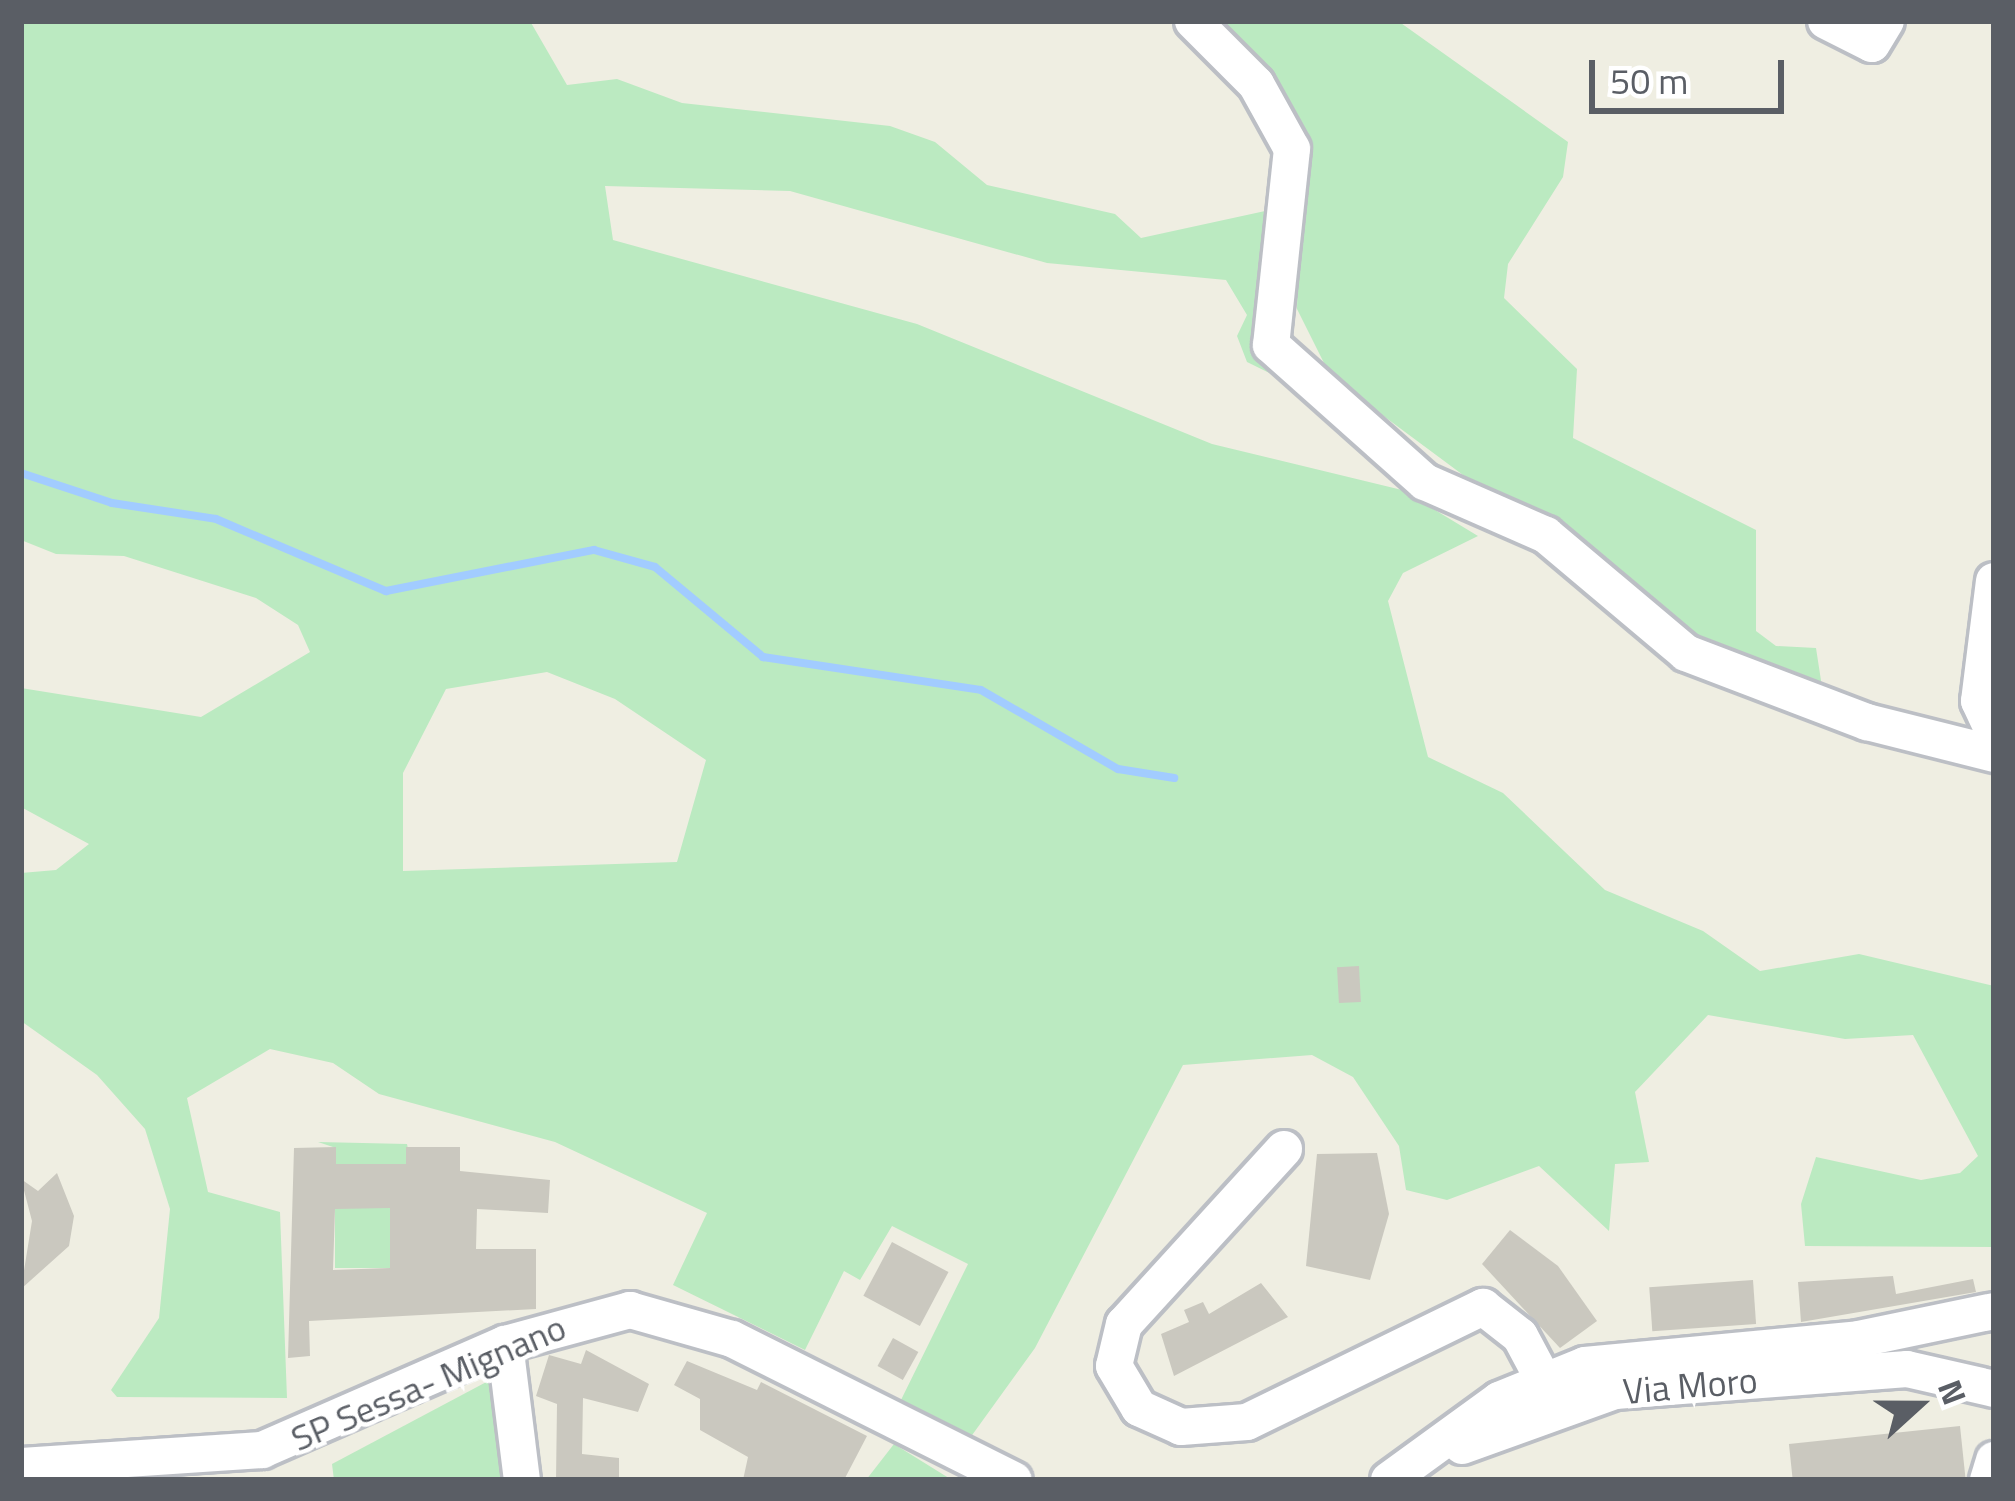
<!DOCTYPE html>
<style>
body{margin:0}
#map{position:relative;width:2015px;height:1501px;overflow:hidden;background:#efeee2;font-family:"Titillium Web",sans-serif}
div>[style]{position:absolute}
.green>*{inset:0;background:#bbeac1;transform-origin:0 0}
.stream>*{height:8px;margin:-4px;padding:0 4px;transform-origin:4px;border-radius:4px;background:#a2ccff}
.building>*{inset:0;background:#cac8bf;transform-origin:0 0}
.roads{filter:drop-shadow(3px 0 #bcbfc5) drop-shadow(-3px 0 #bcbfc5) drop-shadow(0 3px #bcbfc5) drop-shadow(0 -3px #bcbfc5)}
.minor>*{height:36px;margin:-18px;padding:0 18px;transform-origin:18px;border-radius:18px;background:#fff}
span{translate:-50% -50%;white-space:nowrap;text-align:center;line-height:1.15;-webkit-text-stroke:9px #fff;paint-order:stroke}
.street-label{font-size:36px;color:#5a5e65}
.frame{position:absolute;inset:0;border:24px solid #5a5e65;pointer-events:none}
.north{position:absolute;left:1859px;top:1345px;width:120px;height:120px;-webkit-text-stroke:9px #fff;paint-order:stroke;rotate:69deg;font-size:33px;font-weight:700;line-height:48px;text-align:center;color:#5a5e65}
.north::after{content:'';display:block;margin:auto;width:42px;height:54px;background:#5a5e65;clip-path:polygon(50% 0,100% 100%,50% 72%,0 100%)}
.scale{position:absolute;left:1589px;top:60px;width:195px;height:54px;box-sizing:border-box;border:6px solid #5a5e65;border-top:0;padding-left:15px;font-size:36px;line-height:42px;white-space:nowrap;color:#5a5e65;-webkit-text-stroke:9px #fff;paint-order:stroke}
</style>
<div id="map">
<div class="green">
<i style="clip-path:polygon(evenodd,21px 21px,530px 21px,567px 85px,617px 79px,682px 103px,890px 126px,935px 142px,987px 185px,1115px 214px,1141px 238px,1274px 209px,1266px 263px,1304px 390px,1247px 362px,1237px 336px,1247px 315px,1226px 280px,1047px 263px,790px 191px,605px 186px,613px 240px,917px 324px,1212px 444px,1402px 490px,1478px 536px,1403px 573px,1388px 601px,1428px 757px,1503px 793px,1605px 890px,1703px 931px,1760px 971px,1859px 954px,1994px 986px,1994px 1247px,1805px 1246px,1801px 1204px,1816px 1157px,1921px 1180px,1960px 1173px,1978px 1156px,1913px 1035px,1845px 1039px,1708px 1015px,1635px 1092px,1649px 1162px,1615px 1164px,1609px 1231px,1539px 1166px,1447px 1200px,1406px 1190px,1399px 1146px,1353px 1077px,1312px 1055px,1183px 1065px,1035px 1348px,970px 1438px,899px 1404px,968px 1264px,892px 1226px,860px 1280px,844px 1271px,805px 1350px,673px 1285px,707px 1213px,555px 1142px,379px 1094px,333px 1063px,270px 1049px,187px 1098px,208px 1192px,280px 1212px,287px 1398px,117px 1397px,111px 1390px,159px 1318px,170px 1209px,145px 1129px,97px 1075px,21px 1021px,21px 873px,56px 870px,89px 844px,21px 807px,21px 688px,201px 717px,310px 652px,298px 625px,256px 598px,124px 556px,56px 554px,21px 540px,21px 21px,547px 672px,615px 699px,706px 760px,677px 862px,403px 871px,403px 773px,446px 689px,547px 672px)"></i>
<i style="clip-path:polygon(1213px 21px,1398px 21px,1568px 142px,1563px 177px,1508px 264px,1504px 298px,1577px 369px,1573px 438px,1756px 530px,1756px 631px,1776px 646px,1816px 648px,1822px 687px,1653px 616px,1331px 377px,1297px 309px,1301px 144px,1288px 102px)"></i>
<i style="clip-path:polygon(318px 1142px,407px 1144px,411px 1164px,336px 1164px,336px 1148px)"></i>
<i style="left:390px;top:1208px;width:60px;height:55px;rotate:90deg"></i>
<i style="clip-path:polygon(492px 1379px,503px 1480px,334px 1480px,332px 1464px)"></i>
<i style="clip-path:polygon(894px 1444px,952px 1480px,866px 1480px)"></i>
</div>
<div class="stream">
<i style="left:21px;top:473px;width:96px;rotate:18.2deg"></i>
<i style="left:112px;top:503px;width:105px;rotate:8.7deg"></i>
<i style="left:216px;top:519px;width:185px;rotate:23deg"></i>
<i style="left:386px;top:591px;width:212px;rotate:-11.2deg"></i>
<i style="left:594px;top:550px;width:63px;rotate:15.6deg"></i>
<i style="left:655px;top:567px;width:141px;rotate:39.8deg"></i>
<i style="left:763px;top:657px;width:220px;rotate:8.6deg"></i>
<i style="left:981px;top:690px;width:158px;rotate:30deg"></i>
<i style="left:1118px;top:769px;width:57px;rotate:9.1deg"></i>
</div>
<div class="building">
<i style="left:1359px;top:966px;width:36px;height:22px;rotate:87deg"></i>
<i style="clip-path:polygon(evenodd,336px 1147px,336px 1164px,406px 1164px,406px 1147px,460px 1147px,460px 1171px,550px 1180px,548px 1213px,477px 1209px,476px 1249px,536px 1249px,536px 1309px,309px 1321px,310px 1356px,288px 1358px,294px 1148px,336px 1147px,390px 1208px,390px 1268px,333px 1270px,335px 1209px,390px 1208px)"></i>
<i style="clip-path:polygon(1377px 1153px,1389px 1214px,1370px 1280px,1306px 1266px,1317px 1154px)"></i>
<i style="clip-path:polygon(57px 1173px,74px 1216px,69px 1246px,21px 1289px,32px 1221px,21px 1179px,38px 1191px)"></i>
<i style="clip-path:polygon(1510px 1230px,1558px 1266px,1597px 1321px,1560px 1348px,1482px 1264px)"></i>
<i style="left:892px;top:1242px;width:64px;height:61px;rotate:28deg"></i>
<i style="clip-path:polygon(1893px 1276px,1896px 1294px,1973px 1279px,1976px 1292px,1801px 1322px,1798px 1282px)"></i>
<i style="left:1753px;top:1280px;width:44px;height:104px;rotate:86deg"></i>
<i style="clip-path:polygon(1261px 1283px,1288px 1317px,1174px 1376px,1161px 1334px,1189px 1322px,1184px 1310px,1203px 1302px,1209px 1314px)"></i>
<i style="left:893px;top:1338px;width:29px;height:32px;rotate:29deg"></i>
<i style="clip-path:polygon(586px 1350px,649px 1384px,638px 1412px,583px 1398px,582px 1454px,619px 1458px,619px 1480px,556px 1480px,557px 1404px,536px 1396px,549px 1355px,581px 1364px)"></i>
<i style="clip-path:polygon(687px 1361px,757px 1390px,761px 1382px,867px 1436px,844px 1480px,743px 1480px,748px 1457px,700px 1430px,700px 1399px,674px 1385px)"></i>
<i style="left:1960px;top:1426px;width:54px;height:172px;rotate:84deg"></i>
</div>
<div class="roads">
<div class="minor">
<i style="left:1193px;top:21px;width:89px;rotate:45deg"></i>
<i style="left:1256px;top:84px;width:74px;rotate:61deg"></i>
<i style="left:1292px;top:149px;width:197px;rotate:96.1deg"></i>
<i style="left:1271px;top:345px;width:206px;rotate:41.7deg"></i>
<i style="left:1425px;top:482px;width:132px;rotate:23.7deg"></i>
<i style="left:1546px;top:535px;width:183px;rotate:40.1deg"></i>
<i style="left:1686px;top:653px;width:194px;rotate:20.9deg"></i>
<i style="left:1867px;top:722px;width:131px;rotate:14.1deg"></i>
<i style="left:1826px;top:21px;width:51px;rotate:26.6deg"></i>
<i style="left:1872px;top:44px;width:27px;rotate:-59deg"></i>
<i style="left:1994px;top:581px;width:121px;rotate:97.1deg"></i>
<i style="left:1979px;top:701px;width:35px;rotate:65deg"></i>
<i style="left:1284px;top:1149px;width:237px;rotate:132.4deg"></i>
<i style="left:1124px;top:1324px;width:43px;rotate:103.4deg"></i>
<i style="left:1114px;top:1366px;width:49px;rotate:59.2deg"></i>
<i style="left:1139px;top:1408px;width:46px;rotate:24.3deg"></i>
<i style="left:1181px;top:1427px;width:66px;rotate:-4.3deg"></i>
<i style="left:1247px;top:1422px;width:263px;rotate:-26deg"></i>
<i style="left:1483px;top:1307px;width:47px;rotate:38.1deg"></i>
<i style="left:1520px;top:1336px;width:49px;rotate:61.9deg"></i>
<i style="left:505px;top:1344px;width:137px;rotate:82.9deg"></i>
<i style="left:1462px;top:1446px;width:163px;rotate:-19.8deg"></i>
<i style="left:1615px;top:1391px;width:293px;rotate:-4.3deg"></i>
<i style="left:1907px;top:1369px;width:89px;rotate:12.9deg"></i>
<i style="left:21px;top:1466px;width:242px;rotate:-3.8deg"></i>
<i style="left:262px;top:1450px;width:265px;rotate:-23.6deg"></i>
<i style="left:505px;top:1344px;width:130px;rotate:-15.2deg"></i>
<i style="left:630px;top:1310px;width:106px;rotate:15.9deg"></i>
<i style="left:732px;top:1339px;width:315px;rotate:26.6deg"></i>
<i style="left:1389px;top:1480px;width:136px;rotate:-36deg"></i>
<i style="left:1499px;top:1400px;width:93px;rotate:-22.1deg"></i>
<i style="left:1585px;top:1365px;width:275px;rotate:-5.4deg"></i>
<i style="left:1859px;top:1339px;width:138px;rotate:-11.7deg"></i>
<i style="left:1988px;top:1480px;width:21px;rotate:-73deg"></i>
</div>
</div>
<div class="street-label">
<span style="left:428px;top:1382px;rotate:-23deg">SP Sessa- Mignano</span>
<span style="left:1690px;top:1385px;rotate:-5deg">Via Moro</span>
</div>
<div class="frame"></div>
<div class="north">N</div>
<div class="scale">50 m</div>
</div>
